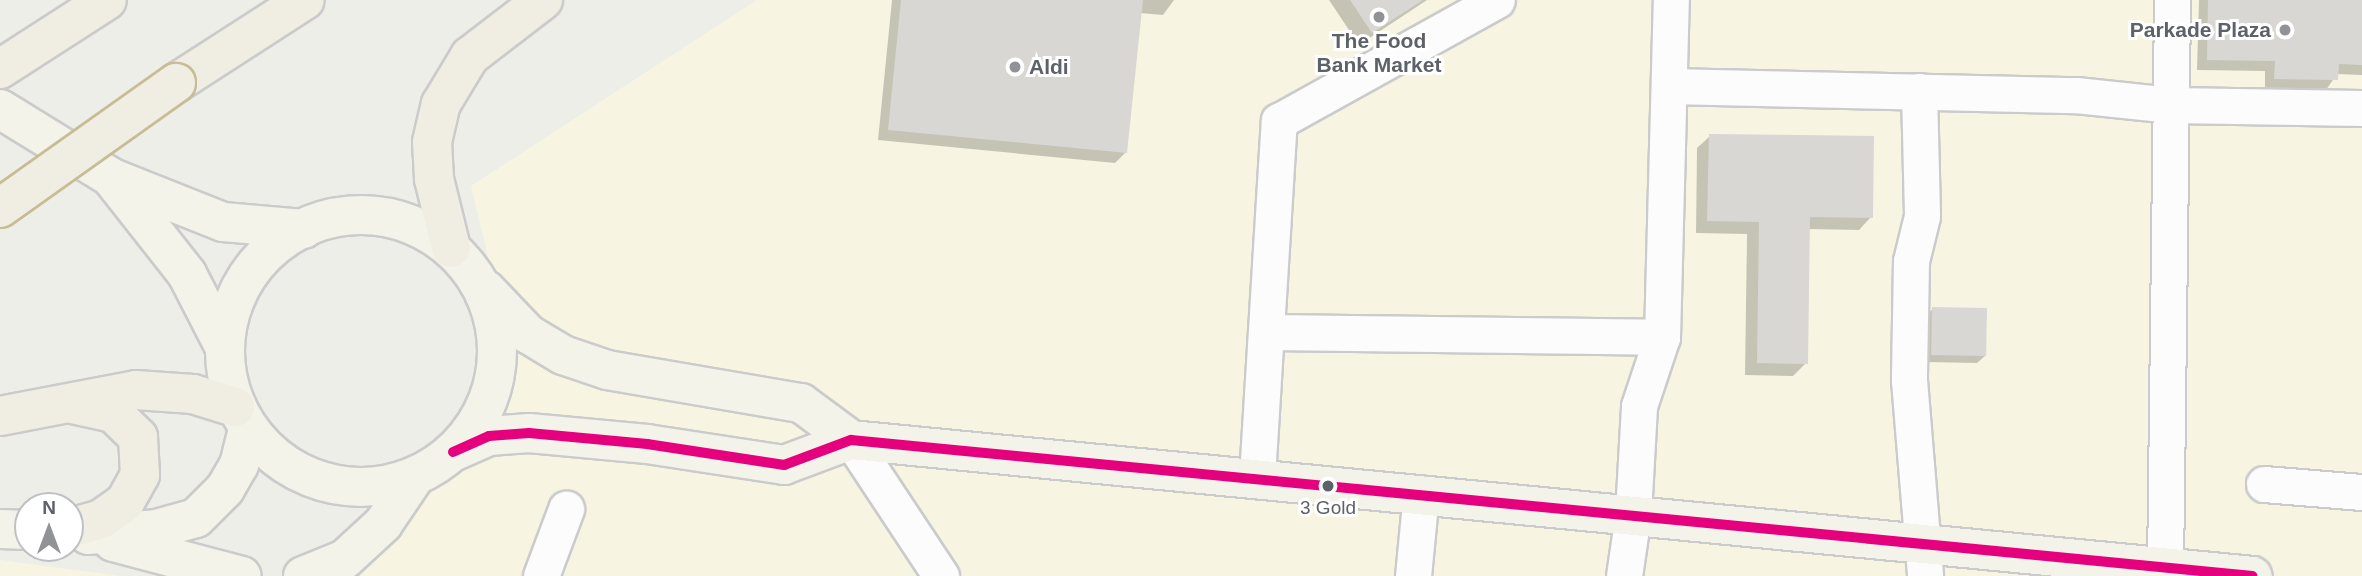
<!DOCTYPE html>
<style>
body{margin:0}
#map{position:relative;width:2362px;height:576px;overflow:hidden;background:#eeeee9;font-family:Arial,sans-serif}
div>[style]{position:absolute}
.commercial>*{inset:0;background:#f7f5e2}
.shadow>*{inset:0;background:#0003}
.building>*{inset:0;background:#d8d7d4;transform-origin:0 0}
.roads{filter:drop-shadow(2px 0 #cacbca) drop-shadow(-2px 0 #cacbca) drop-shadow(0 2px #cacbca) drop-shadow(0 -2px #cacbca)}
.minor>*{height:35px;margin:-17.5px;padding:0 17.5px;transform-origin:17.5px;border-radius:17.5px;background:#fcfcfc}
.major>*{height:38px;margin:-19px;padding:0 19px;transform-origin:19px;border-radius:19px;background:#f3f3e9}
.major>.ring{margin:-19px;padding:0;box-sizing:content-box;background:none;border:38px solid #f3f3e9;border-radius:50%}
.highway>*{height:38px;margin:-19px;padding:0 19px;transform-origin:19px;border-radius:19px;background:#f0eee2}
.bridges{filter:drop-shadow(2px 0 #c7bc95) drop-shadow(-2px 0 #c7bc95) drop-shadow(0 2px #c7bc95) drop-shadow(0 -2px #c7bc95)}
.highway-bridge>*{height:38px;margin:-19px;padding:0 19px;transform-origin:19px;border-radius:19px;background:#f0eee2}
.bus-1>*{height:10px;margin:-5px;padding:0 5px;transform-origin:5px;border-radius:5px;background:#e5007d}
.dots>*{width:19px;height:19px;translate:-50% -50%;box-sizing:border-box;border:4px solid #fff;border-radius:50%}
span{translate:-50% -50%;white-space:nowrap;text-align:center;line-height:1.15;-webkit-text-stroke:6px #fff;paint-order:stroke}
.bus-label{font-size:19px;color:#5d6168}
.poi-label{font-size:21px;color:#5d6168;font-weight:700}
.right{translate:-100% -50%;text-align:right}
.left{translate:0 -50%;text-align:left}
.north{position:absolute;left:14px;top:492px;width:70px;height:70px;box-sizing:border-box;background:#fff;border:2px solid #bec0c3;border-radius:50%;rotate:0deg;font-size:19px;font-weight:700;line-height:28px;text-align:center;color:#5d6168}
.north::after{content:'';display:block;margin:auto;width:24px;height:32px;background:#909295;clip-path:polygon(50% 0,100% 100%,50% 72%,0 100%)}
</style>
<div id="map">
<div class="commercial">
<i style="clip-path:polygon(757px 0,2362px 0,2362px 576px,340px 576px,383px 537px,428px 459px,482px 428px,502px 393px,504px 322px,471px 186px)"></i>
<i style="clip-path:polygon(0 560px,120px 576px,0 576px)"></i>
</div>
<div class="shadow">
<i style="clip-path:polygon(892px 0,1174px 0,1163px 15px,1140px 13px,1126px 152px,1115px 163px,878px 140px)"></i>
<i style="clip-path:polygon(1329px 0,1427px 0,1359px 45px)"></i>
<i style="clip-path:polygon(2199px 0,2362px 0,2362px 75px,2337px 74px,2326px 90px,2265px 89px,2265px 71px,2197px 70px)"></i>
<i style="clip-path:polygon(1710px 136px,1871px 217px,1859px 230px,1808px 229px,1806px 363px,1793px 376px,1745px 375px,1747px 234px,1696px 233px,1697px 148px)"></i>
<i style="clip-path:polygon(1933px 309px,1985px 356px,1977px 363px,1924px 362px,1925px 316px)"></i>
</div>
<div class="building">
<i style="clip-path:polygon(901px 0,1143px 0,1127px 153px,888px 130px)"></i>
<i style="clip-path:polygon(1350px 0,1423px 0,1372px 33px)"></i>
<i style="clip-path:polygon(2208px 0,2362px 0,2362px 65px,2339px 64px,2338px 80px,2274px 79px,2275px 61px,2207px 60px)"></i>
<i style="clip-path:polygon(1709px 134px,1874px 136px,1873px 218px,1810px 217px,1808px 364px,1757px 363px,1759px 222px,1707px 221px)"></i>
<i style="left:1932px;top:307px;width:55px;height:48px;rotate:1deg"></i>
</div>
<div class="roads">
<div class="minor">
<i style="left:1669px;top:86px;width:407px;rotate:1.3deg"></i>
<i style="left:2076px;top:95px;width:96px;rotate:6deg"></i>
<i style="left:2171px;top:105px;width:191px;rotate:0.9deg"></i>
<i style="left:1919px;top:91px;width:125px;rotate:88.6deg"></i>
<i style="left:1922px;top:216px;width:46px;rotate:103.7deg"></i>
<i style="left:1911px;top:261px;width:119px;rotate:91deg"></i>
<i style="left:1909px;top:380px;width:197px;rotate:85.3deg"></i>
<i style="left:1266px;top:332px;width:396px;rotate:0.7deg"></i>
<i style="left:851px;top:440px;width:163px;rotate:56.5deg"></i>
<i style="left:1257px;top:477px;width:357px;rotate:-86.5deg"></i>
<i style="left:1279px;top:121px;width:249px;rotate:-29deg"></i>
<i style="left:2264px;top:484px;width:98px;rotate:4.7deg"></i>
<i style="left:2165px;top:568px;width:568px;rotate:-89.29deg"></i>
<i style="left:541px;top:576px;width:72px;rotate:-69.5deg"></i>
<i style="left:1413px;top:576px;width:83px;rotate:-84.5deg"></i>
<i style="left:1624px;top:576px;width:63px;rotate:-81.7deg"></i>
<i style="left:1633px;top:514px;width:108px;rotate:-86.8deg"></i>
<i style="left:1639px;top:406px;width:73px;rotate:-71.6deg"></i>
<i style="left:1662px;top:337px;width:337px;rotate:-88.5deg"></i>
</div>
<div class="major">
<i style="left:0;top:109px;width:132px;rotate:31.6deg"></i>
<i style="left:112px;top:178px;width:119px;rotate:21.6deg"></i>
<i style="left:223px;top:222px;width:81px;rotate:4.9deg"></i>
<i style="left:113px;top:180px;width:120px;rotate:51.8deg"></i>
<i style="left:187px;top:274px;width:79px;rotate:62.8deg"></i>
<i class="ring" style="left:225px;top:215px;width:234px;height:234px"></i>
<i style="left:486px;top:290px;width:61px;rotate:46.3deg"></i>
<i style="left:528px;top:334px;width:41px;rotate:31deg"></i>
<i style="left:563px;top:355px;width:46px;rotate:18.8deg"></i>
<i style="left:607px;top:370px;width:197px;rotate:9.7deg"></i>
<i style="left:801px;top:403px;width:62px;rotate:36.5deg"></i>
<i style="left:453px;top:452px;width:39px;rotate:-24deg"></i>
<i style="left:489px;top:436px;width:40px;rotate:-4.3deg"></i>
<i style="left:529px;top:433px;width:119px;rotate:5.3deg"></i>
<i style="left:647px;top:444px;width:139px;rotate:8.7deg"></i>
<i style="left:784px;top:465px;width:72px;rotate:-20.5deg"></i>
<i style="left:851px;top:440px;width:1408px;rotate:5.54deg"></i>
<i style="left:0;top:529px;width:28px;rotate:2deg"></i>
<i style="left:88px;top:535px;width:68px;rotate:-5deg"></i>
<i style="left:156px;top:529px;width:41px;rotate:-15.4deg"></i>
<i style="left:196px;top:518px;width:41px;rotate:-45deg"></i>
<i style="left:225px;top:489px;width:28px;rotate:-60deg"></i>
<i style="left:239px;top:465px;width:37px;rotate:-76deg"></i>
<i style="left:113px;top:542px;width:133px;rotate:14.8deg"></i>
<i style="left:303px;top:576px;width:45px;rotate:-22deg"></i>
<i style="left:345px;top:559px;width:52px;rotate:-42.6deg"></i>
<i style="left:383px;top:524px;width:55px;rotate:-56deg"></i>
</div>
<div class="highway">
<i style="left:0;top:69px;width:127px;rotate:-32.8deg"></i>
<i style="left:176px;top:83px;width:153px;rotate:-32.8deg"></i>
<i style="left:451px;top:248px;width:71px;rotate:-103.8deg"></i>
<i style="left:434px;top:179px;width:37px;rotate:-93deg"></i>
<i style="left:432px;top:142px;width:39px;rotate:-77deg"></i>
<i style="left:441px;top:104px;width:56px;rotate:-58.9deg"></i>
<i style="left:470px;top:56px;width:92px;rotate:-37.5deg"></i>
<i style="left:0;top:416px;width:138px;rotate:-10.8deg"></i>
<i style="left:136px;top:390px;width:57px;rotate:4deg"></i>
<i style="left:193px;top:394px;width:44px;rotate:17.2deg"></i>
<i style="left:70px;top:528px;width:32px;rotate:-16deg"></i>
<i style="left:101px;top:519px;width:29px;rotate:-35deg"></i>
<i style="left:125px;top:502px;width:31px;rotate:-61deg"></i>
<i style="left:140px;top:475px;width:38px;rotate:-93deg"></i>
<i style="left:138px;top:437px;width:35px;rotate:-136deg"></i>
<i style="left:113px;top:413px;width:42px;rotate:-167.6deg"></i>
</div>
</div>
<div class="bridges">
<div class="highway-bridge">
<i style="left:0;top:208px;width:216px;rotate:-35.4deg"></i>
</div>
</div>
<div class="bus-1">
<i style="left:453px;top:452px;width:39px;rotate:-24deg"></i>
<i style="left:489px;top:436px;width:40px;rotate:-4.3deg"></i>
<i style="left:529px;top:433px;width:119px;rotate:5.3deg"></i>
<i style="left:647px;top:444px;width:139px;rotate:8.7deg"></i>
<i style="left:784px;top:465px;width:72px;rotate:-20.5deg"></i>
<i style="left:851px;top:440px;width:1408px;rotate:5.54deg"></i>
</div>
<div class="dots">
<i style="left:1379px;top:17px;background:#909295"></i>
<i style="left:2285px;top:30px;background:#909295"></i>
<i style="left:1015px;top:67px;background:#909295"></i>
<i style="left:1328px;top:486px;background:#5d6168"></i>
</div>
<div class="bus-label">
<span style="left:1328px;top:508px">3 Gold</span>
</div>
<div class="poi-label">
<span class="right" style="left:2271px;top:30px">Parkade Plaza</span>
<span style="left:1379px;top:53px">The Food<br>Bank Market</span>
<span class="left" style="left:1029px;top:67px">Aldi</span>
</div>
<div class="north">N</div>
</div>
